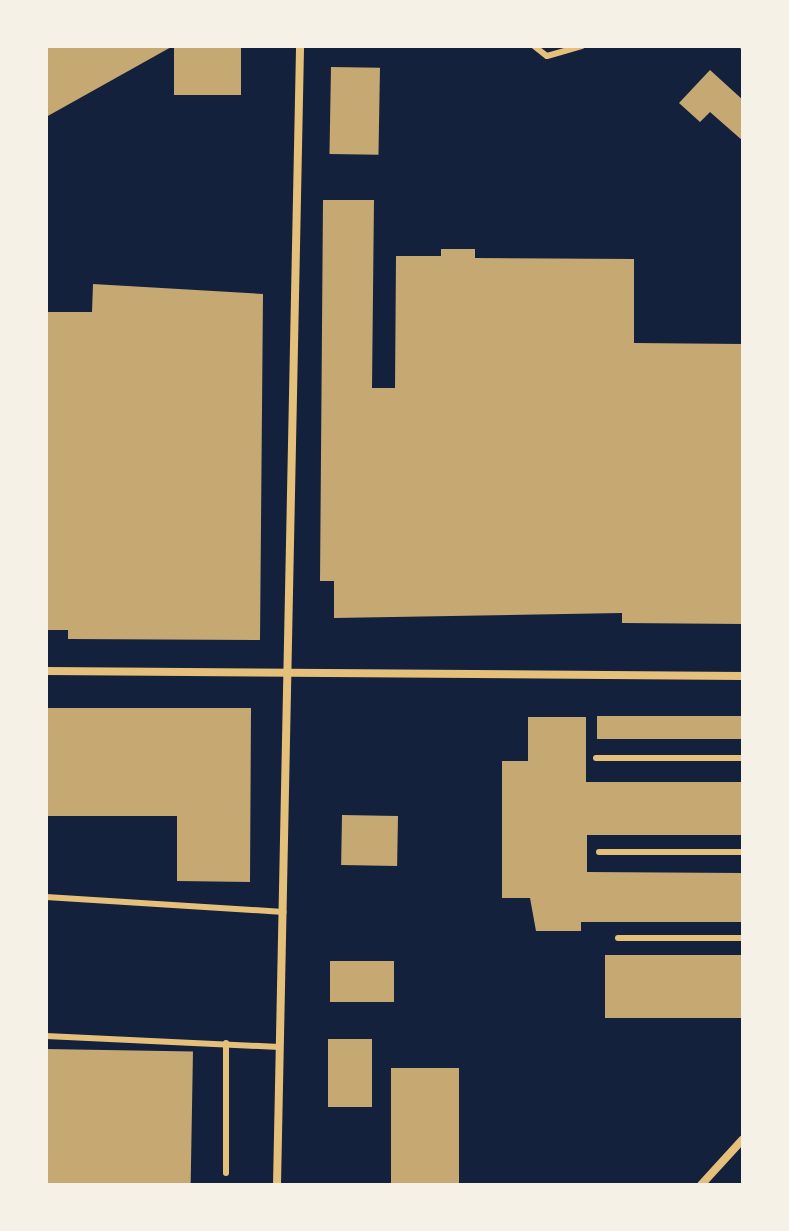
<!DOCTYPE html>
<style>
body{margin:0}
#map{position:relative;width:789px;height:1231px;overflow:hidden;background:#14213d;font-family:"Exo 2",sans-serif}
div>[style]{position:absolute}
.building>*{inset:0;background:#c6a872;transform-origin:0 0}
.service>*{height:6px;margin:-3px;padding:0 3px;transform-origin:3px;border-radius:3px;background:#e5c07b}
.minor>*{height:8px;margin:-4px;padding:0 4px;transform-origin:4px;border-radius:4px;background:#e5c07b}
.rail>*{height:6px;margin:-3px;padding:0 3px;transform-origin:3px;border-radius:3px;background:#918062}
span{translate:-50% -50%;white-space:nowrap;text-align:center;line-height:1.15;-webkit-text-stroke:8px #f6f1e7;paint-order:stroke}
.frame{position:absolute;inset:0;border:48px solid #f6f1e7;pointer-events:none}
</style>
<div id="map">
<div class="building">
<i style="clip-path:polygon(46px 46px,173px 46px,46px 117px)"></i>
<i style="left:174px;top:46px;width:67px;height:49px"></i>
<i style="left:331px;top:67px;width:49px;height:87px;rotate:1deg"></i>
<i style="clip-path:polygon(710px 70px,743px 100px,743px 141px,710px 112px,700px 122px,679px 103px)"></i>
<i style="clip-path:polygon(323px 200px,374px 200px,372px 388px,395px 388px,396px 256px,441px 256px,441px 249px,475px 249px,475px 258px,634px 259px,634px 343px,743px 344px,743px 624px,622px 623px,622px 613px,334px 618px,334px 581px,320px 581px)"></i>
<i style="clip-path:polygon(93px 284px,263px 294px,260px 640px,68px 639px,68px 630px,46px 630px,46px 312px,92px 312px)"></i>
<i style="clip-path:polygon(46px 708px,251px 708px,250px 882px,177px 881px,177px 816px,46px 816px)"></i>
<i style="left:597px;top:716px;width:146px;height:23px"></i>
<i style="clip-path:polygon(528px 717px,586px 717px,586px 782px,743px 782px,743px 835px,587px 835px,587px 872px,743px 873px,743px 922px,581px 922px,581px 931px,536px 931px,530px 898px,502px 898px,502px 761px,528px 761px)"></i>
<i style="left:342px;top:815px;width:56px;height:50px;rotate:1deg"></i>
<i style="left:605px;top:955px;width:138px;height:63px"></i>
<i style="left:330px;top:961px;width:64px;height:41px"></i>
<i style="left:328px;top:1039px;width:44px;height:68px"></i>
<i style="left:46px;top:1049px;width:147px;height:136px;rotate:1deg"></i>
<i style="left:391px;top:1068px;width:68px;height:117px"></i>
</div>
<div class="service">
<i style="left:534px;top:46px;width:16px;rotate:38deg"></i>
<i style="left:547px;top:56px;width:36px;rotate:-16deg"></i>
<i style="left:596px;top:758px;width:147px"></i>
<i style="left:599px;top:852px;width:144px"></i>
<i style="left:46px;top:897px;width:238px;rotate:3.6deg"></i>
<i style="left:618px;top:938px;width:125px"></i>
<i style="left:46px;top:1036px;width:234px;rotate:2.7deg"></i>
<i style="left:226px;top:1043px;width:130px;rotate:90deg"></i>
</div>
<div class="minor">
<i style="left:46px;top:671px;width:697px;rotate:0.41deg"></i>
<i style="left:277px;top:1185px;width:1139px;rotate:-88.84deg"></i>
<i style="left:701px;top:1185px;width:62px;rotate:-47.6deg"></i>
</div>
<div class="rail">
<i style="left:742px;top:46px;width:1px;rotate:45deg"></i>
</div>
<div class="frame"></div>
</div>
